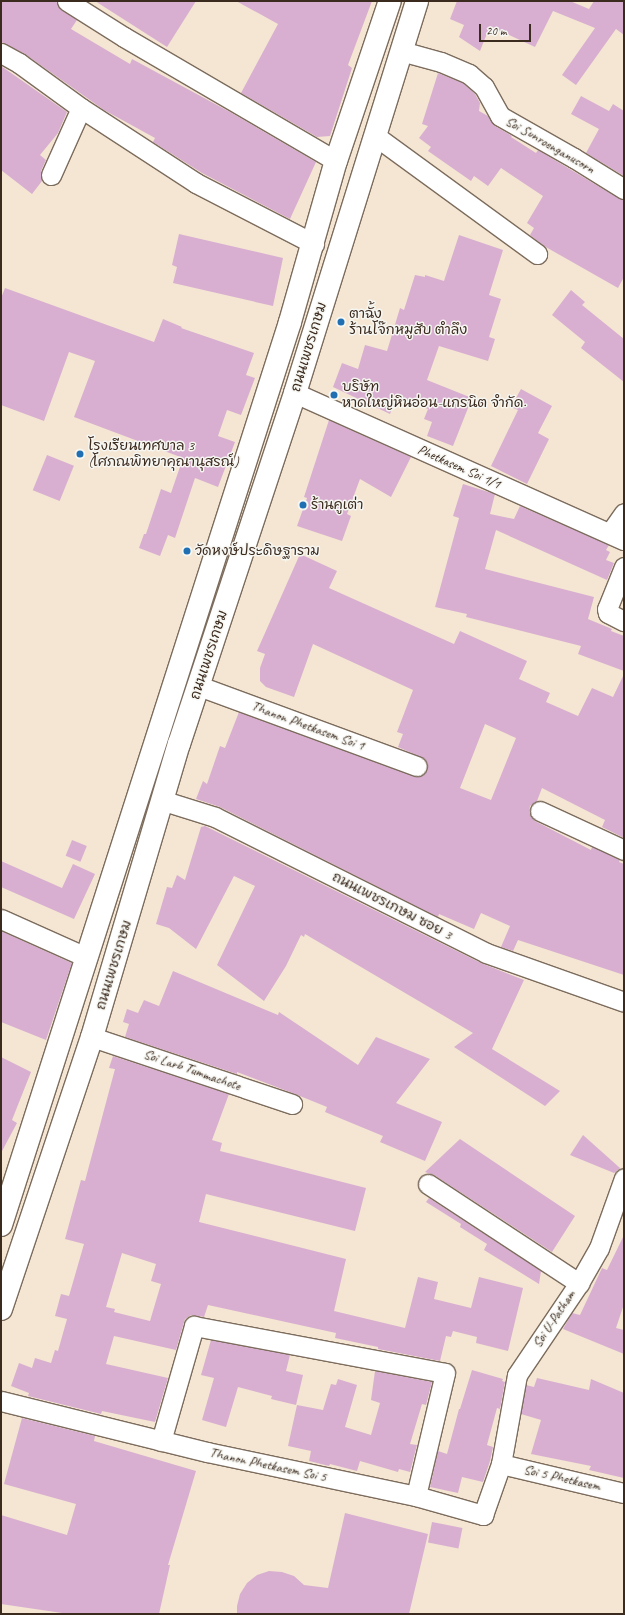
<!DOCTYPE html>
<meta charset="utf-8">
<style>
body{margin:0}
#map{position:relative;width:625px;height:1615px;overflow:hidden;background:#f4e6d2;font-family:Caveat,"Playpen Sans Thai",sans-serif}
div>[style]{position:absolute}
.building>*{inset:0;background:#d9afd1;transform-origin:0 0}
.roads{filter:drop-shadow(1px 0 #7c6c5d) drop-shadow(-1px 0 #7c6c5d) drop-shadow(0 1px #7c6c5d) drop-shadow(0 -1px #7c6c5d)}
.minor>*{height:19px;margin:-9.5px;padding:0 9.5px;transform-origin:9.5px;border-radius:9.5px;background:#fff}
.major>*{height:22px;margin:-11px;padding:0 11px;transform-origin:11px;border-radius:11px;background:#fff}
.dots>*{width:11px;height:11px;translate:-50% -50%;box-sizing:border-box;border:2px solid #f6f6f2;border-radius:50%}
span{translate:-50% -50%;white-space:nowrap;text-align:center;line-height:1.15;-webkit-text-stroke:3px #f6f6f2;paint-order:stroke}
.street-label{font-size:14px;color:#3b2a1e}
.poi-label{font-size:14px;color:#3b2a1e}
.left{translate:0 -50%;text-align:left}
.frame{position:absolute;inset:0;border:2px solid #3b2a1e;pointer-events:none}
.scale{position:absolute;left:479px;top:24px;width:52px;height:18px;box-sizing:border-box;border:2px solid #3b2a1e;border-top:0;padding-left:5px;font-size:12px;line-height:14px;white-space:nowrap;color:#3b2a1e;-webkit-text-stroke:3px #f6f6f2;paint-order:stroke}
</style>
<div id="map">
<div class="building">
<i style="clip-path:polygon(1px 1px,56px 1px,61px 10px,77px 20px,71px 29px,130px 64px,132px 59px,230px 112px,316px 162px,290px 219px,202px 173px,153px 142px,155px 138px,104px 110px,25px 54px,1px 42px)"></i>
<i style="clip-path:polygon(95px 1px,196px 1px,167px 47px)"></i>
<i style="clip-path:polygon(236px 1px,372px 1px,348px 65px,352px 68px,330px 136px,317px 137px,241px 93px,278px 24px)"></i>
<i style="clip-path:polygon(457px 1px,570px 1px,589px 9px,594px 1px,624px 1px,624px 35px,616px 29px,576px 85px,562px 75px,595px 28px,553px 11px,535px 47px,490px 26px,480px 51px,459px 37px,464px 25px,450px 19px)"></i>
<i style="clip-path:polygon(1px 66px,67px 112px,58px 133px,40px 155px,46px 160px,41px 171px,42px 181px,32px 194px,1px 170px)"></i>
<i style="clip-path:polygon(438px 73px,463px 83px,475px 94px,480px 103px,479px 111px,488px 116px,495px 126px,512px 136px,511px 137px,536px 153px,538px 150px,618px 198px,624px 200px,624px 277px,618px 288px,544px 246px,530px 235px,534px 228px,527px 223px,543px 196px,501px 168px,488px 186px,474px 176px,471px 181px,428px 151px,431px 147px,419px 138px,428px 126px,422px 124px)"></i>
<i style="clip-path:polygon(581px 96px,609px 111px,613px 104px,624px 111px,624px 176px,586px 153px,599px 129px,571px 114px)"></i>
<i style="clip-path:polygon(179px 234px,283px 258px,273px 306px,173px 283px,177px 267px,172px 265px)"></i>
<i style="clip-path:polygon(459px 235px,503px 250px,489px 295px,501px 299px,489px 337px,495px 339px,488px 361px,439px 346px,427px 380px,472px 398px,453px 446px,427px 436px,432px 422px,424px 419px,428px 409px,397px 397px,390px 414px,333px 387px,342px 363px,358px 369px,365px 345px,387px 351px,400px 308px,404px 310px,415px 275px,425px 277px,425px 275px,444px 281px)"></i>
<i style="clip-path:polygon(5px 288px,154px 342px,163px 319px,182px 327px,181px 328px,254px 353px,246px 375px,255px 378px,241px 415px,227px 410px,218px 436px,235px 442px,218px 487px,195px 478px,175px 538px,168px 535px,160px 556px,139px 548px,144px 534px,146px 534px,161px 489px,171px 493px,183px 458px,74px 417px,95px 361px,69px 352px,44px 421px,1px 405px,1px 298px)"></i>
<i style="clip-path:polygon(571px 290px,585px 302px,582px 305px,624px 339px,624px 382px,581px 348px,585px 342px,552px 315px)"></i>
<i style="clip-path:polygon(521px 389px,552px 406px,538px 433px,549px 439px,527px 484px,491px 466px,518px 410px,511px 407px)"></i>
<i style="clip-path:polygon(329px 420px,411px 457px,391px 497px,360px 479px,347px 514px,351px 516px,342px 541px,297px 526px,307px 498px,304px 497px)"></i>
<i style="left:47px;top:455px;width:29px;height:38px;rotate:22deg"></i>
<i style="clip-path:polygon(463px 484px,495px 494px,490px 514px,514px 519px,520px 506px,609px 545px,606px 550px,610px 552px,606px 560px,614px 563px,607px 580px,496px 530px,485px 569px,594px 597px,588px 619px,612px 629px,611px 631px,624px 636px,624px 671px,578px 654px,581px 646px,466px 617px,467px 614px,435px 607px,459px 518px,453px 516px)"></i>
<i style="clip-path:polygon(evenodd,300px 554px,337px 571px,329px 588px,454px 644px,460px 631px,527px 661px,519px 679px,550px 693px,546px 702px,578px 716px,592px 688px,613px 697px,624px 674px,624px 838px,602px 827px,605px 820px,542px 788px,537px 801px,530px 806px,529px 812px,531px 817px,535px 821px,591px 850px,592px 847px,620px 860px,619px 862px,624px 864px,624px 975px,518px 940px,513px 951px,501px 947px,510px 926px,481px 913px,474px 929px,439px 914px,438px 917px,220px 807px,196px 799px,203px 781px,207px 784px,220px 746px,225px 748px,239px 712px,413px 776px,419px 777px,427px 770px,428px 764px,425px 759px,398px 747px,403px 734px,397px 732px,413px 690px,313px 644px,294px 697px,266px 687px,260px 681px,260px 668px,265px 654px,257px 651px,300px 554px,485px 724px,516px 738px,491px 800px,460px 788px,485px 724px)"></i>
<i style="clip-path:polygon(205px 826px,481px 963px,524px 980px,492px 1049px,560px 1091px,545px 1106px,454px 1047px,473px 1033px,305px 934px,304px 937px,301px 935px,286px 966px,264px 1001px,217px 965px,255px 886px,234px 876px,196px 949px,169px 928px,156px 924px,167px 887px,172px 888px,177px 875px,185px 880px,201px 827px)"></i>
<i style="left:72px;top:840px;width:16px;height:17px;rotate:22deg"></i>
<i style="clip-path:polygon(1px 861px,62px 888px,73px 864px,95px 874px,74px 919px,1px 887px)"></i>
<i style="clip-path:polygon(1px 931px,72px 963px,46px 1040px,1px 1022px)"></i>
<i style="clip-path:polygon(173px 971px,278px 1015px,279px 1012px,358px 1065px,376px 1037px,430px 1059px,396px 1103px,442px 1122px,425px 1161px,380px 1142px,383px 1136px,325px 1112px,327px 1107px,295px 1094px,237px 1072px,237px 1074px,125px 1037px,129px 1024px,123px 1022px,127px 1009px,138px 1013px,144px 1000px,159px 1006px)"></i>
<i style="clip-path:polygon(evenodd,113px 1056px,229px 1094px,212px 1140px,222px 1143px,220px 1151px,366px 1188px,355px 1231px,206px 1194px,199px 1222px,346px 1259px,334px 1311px,405px 1328px,418px 1277px,438px 1282px,434px 1299px,471px 1308px,479px 1277px,523px 1288px,508px 1351px,476px 1343px,477px 1337px,453px 1331px,451px 1337px,446px 1336px,440px 1361px,378px 1349px,378px 1347px,335px 1338px,336px 1333px,208px 1305px,204px 1317px,191px 1315px,185px 1319px,176px 1350px,114px 1336px,106px 1364px,168px 1378px,155px 1422px,102px 1411px,101px 1414px,28px 1396px,29px 1393px,11px 1386px,19px 1363px,32px 1368px,35px 1358px,51px 1363px,55px 1350px,58px 1351px,67px 1319px,55px 1316px,61px 1294px,69px 1296px,84px 1244px,65px 1239px,81px 1180px,85px 1181px,115px 1069px,109px 1068px,113px 1056px,122px 1253px,156px 1264px,151px 1281px,161px 1284px,150px 1321px,114px 1312px,115px 1309px,106px 1307px,122px 1253px)"></i>
<i style="clip-path:polygon(1px 1057px,31px 1072px,12px 1120px,17px 1123px,1px 1153px)"></i>
<i style="clip-path:polygon(583px 1135px,620px 1168px,614px 1173px,570px 1155px)"></i>
<i style="clip-path:polygon(460px 1139px,575px 1216px,552px 1252px,434px 1175px,425px 1172px)"></i>
<i style="clip-path:polygon(429px 1198px,541px 1271px,539px 1284px,484px 1250px,487px 1244px,460px 1227px,461px 1224px,426px 1202px)"></i>
<i style="clip-path:polygon(624px 1235px,624px 1304px,616px 1328px,624px 1330px,624px 1354px,563px 1329px,572px 1313px,580px 1315px,602px 1268px,607px 1270px)"></i>
<i style="clip-path:polygon(211px 1340px,290px 1355px,286px 1371px,303px 1375px,296px 1405px,271px 1399px,272px 1396px,238px 1387px,226px 1427px,202px 1420px,214px 1378px,201px 1375px)"></i>
<i style="clip-path:polygon(472px 1370px,503px 1379px,502px 1381px,505px 1382px,500px 1409px,497px 1408px,487px 1445px,493px 1447px,490px 1461px,483px 1482px,462px 1477px,458px 1493px,430px 1487px,438px 1451px,447px 1454px,459px 1409px,460px 1409px)"></i>
<i style="clip-path:polygon(375px 1371px,432px 1382px,426px 1405px,422px 1404px,410px 1444px,417px 1445px,410px 1472px,399px 1469px,398px 1472px,360px 1461px,357px 1471px,330px 1464px,329px 1466px,309px 1461px,311px 1451px,288px 1446px,297px 1405px,323px 1410px,331px 1384px,336px 1385px,338px 1379px,357px 1385px,345px 1427px,371px 1435px,380px 1403px,371px 1400px)"></i>
<i style="clip-path:polygon(537px 1378px,589px 1390px,591px 1379px,624px 1393px,624px 1478px,589px 1470px,591px 1466px,531px 1454px,541px 1420px,521px 1414px,526px 1385px,534px 1387px)"></i>
<i style="clip-path:polygon(22px 1418px,95px 1436px,94px 1441px,196px 1471px,168px 1565px,170px 1565px,159px 1614px,69px 1614px,1px 1604px,1px 1515px,67px 1535px,76px 1504px,4px 1484px)"></i>
<i style="clip-path:polygon(345px 1513px,428px 1534px,409px 1614px,237px 1614px,237px 1606px,240px 1594px,247px 1583px,257px 1575px,269px 1571px,282px 1572px,294px 1576px,304px 1585px,328px 1588px)"></i>
<i style="left:432px;top:1522px;width:31px;height:21px;rotate:11deg"></i>
</div>
<div class="roads">
<div class="minor">
<i style="left:67px;top:1px;width:67px;rotate:32.3deg"></i>
<i style="left:124px;top:37px;width:246px;rotate:30.3deg"></i>
<i style="left:401px;top:51px;width:41px;rotate:15.4deg"></i>
<i style="left:441px;top:62px;width:30px;rotate:23deg"></i>
<i style="left:469px;top:74px;width:20px;rotate:41deg"></i>
<i style="left:484px;top:87px;width:33px;rotate:61deg"></i>
<i style="left:500px;top:116px;width:85px;rotate:29.6deg"></i>
<i style="left:574px;top:158px;width:59px;rotate:31.8deg"></i>
<i style="left:1px;top:53px;width:21px;rotate:29deg"></i>
<i style="left:19px;top:63px;width:77px;rotate:36deg"></i>
<i style="left:81px;top:108px;width:137px;rotate:33.1deg"></i>
<i style="left:196px;top:183px;width:133px;rotate:27.3deg"></i>
<i style="left:374px;top:135px;width:202px;rotate:36.1deg"></i>
<i style="left:51px;top:175px;width:73px;rotate:-65.9deg"></i>
<i style="left:295px;top:393px;width:360px;rotate:24.1deg"></i>
<i style="left:610px;top:533px;width:24px;rotate:-55deg"></i>
<i style="left:624px;top:567px;width:45px;rotate:112deg"></i>
<i style="left:607px;top:609px;width:4px;rotate:76deg"></i>
<i style="left:608px;top:613px;width:18px;rotate:27deg"></i>
<i style="left:199px;top:686px;width:232px;rotate:20.2deg"></i>
<i style="left:164px;top:801px;width:53px;rotate:17.4deg"></i>
<i style="left:215px;top:817px;width:303px;rotate:26.6deg"></i>
<i style="left:486px;top:953px;width:146px;rotate:19.5deg"></i>
<i style="left:540px;top:811px;width:93px;rotate:24.9deg"></i>
<i style="left:1px;top:919px;width:93px;rotate:24.1deg"></i>
<i style="left:92px;top:1037px;width:211px;rotate:18.5deg"></i>
<i style="left:428px;top:1184px;width:181px;rotate:33.3deg"></i>
<i style="left:1px;top:1401px;width:212px;rotate:13.9deg"></i>
<i style="left:207px;top:1452px;width:214px;rotate:11.9deg"></i>
<i style="left:416px;top:1496px;width:70px;rotate:15.8deg"></i>
<i style="left:483px;top:1515px;width:54px;rotate:-70.6deg"></i>
<i style="left:501px;top:1464px;width:90px;rotate:-79.8deg"></i>
<i style="left:517px;top:1375px;width:111px;rotate:-56deg"></i>
<i style="left:579px;top:1283px;width:40px;rotate:-60.3deg"></i>
<i style="left:599px;top:1248px;width:74px;rotate:-70.3deg"></i>
<i style="left:161px;top:1441px;width:120px;rotate:-74deg"></i>
<i style="left:194px;top:1326px;width:255px;rotate:10.6deg"></i>
<i style="left:445px;top:1373px;width:126px;rotate:103.3deg"></i>
<i style="left:501px;top:1464px;width:126px;rotate:13.3deg"></i>
</div>
<div class="major">
<i style="left:1px;top:1225px;width:948px;rotate:-72.25deg"></i>
<i style="left:290px;top:322px;width:167px;rotate:-74.1deg"></i>
<i style="left:336px;top:161px;width:169px;rotate:-71.4deg"></i>
<i style="left:1px;top:1309px;width:287px;rotate:-71.5deg"></i>
<i style="left:92px;top:1037px;width:306px;rotate:-73.5deg"></i>
<i style="left:179px;top:744px;width:370px;rotate:-71.7deg"></i>
<i style="left:295px;top:393px;width:411px;rotate:-72.7deg"></i>
</div>
</div>
<div class="dots">
<i style="left:341px;top:322px;background:#1f6fb2"></i>
<i style="left:334px;top:395px;background:#1f6fb2"></i>
<i style="left:80px;top:454px;background:#1f6fb2"></i>
<i style="left:303px;top:505px;background:#1f6fb2"></i>
<i style="left:187px;top:551px;background:#1f6fb2"></i>
</div>
<div class="street-label">
<span style="left:550px;top:145px;rotate:30deg">Soi Sunroenganusorn</span>
<span style="left:309px;top:347px;rotate:-73deg">ถนนเพชรเกษม</span>
<span style="left:459px;top:467px;rotate:24deg">Phetkasem Soi 1/1</span>
<span style="left:209px;top:655px;rotate:-72deg">ถนนเพชรเกษม</span>
<span style="left:308px;top:726px;rotate:20deg">Thanon Phetkasem Soi 1</span>
<span style="left:392px;top:906px;rotate:27deg">ถนนเพชรเกษม ซอย 3</span>
<span style="left:114px;top:965px;rotate:-73deg">ถนนเพชรเกษม</span>
<span style="left:192px;top:1070px;rotate:19deg">Soi Larb Tummachote</span>
<span style="left:554px;top:1319px;rotate:-56deg">Soi U-Patham</span>
<span style="left:268px;top:1465px;rotate:12deg">Thanon Phetkasem Soi 5</span>
<span style="left:562px;top:1478px;rotate:13deg">Soi 5 Phetkasem</span>
</div>
<div class="poi-label">
<span class="left" style="left:349px;top:322px">ตาฉั้ง<br>ร้านโจ๊กหมูสับ ตำลึง</span>
<span class="left" style="left:342px;top:395px">บริษัท<br>หาดใหญ่หินอ่อน-แกรนิต จำกัด.</span>
<span class="left" style="left:88px;top:454px">โรงเรียนเทศบาล 3<br>(โศภณพิทยาคุณานุสรณ์)</span>
<span class="left" style="left:311px;top:505px">ร้านคูเต่า</span>
<span class="left" style="left:195px;top:551px">วัดหงษ์ประดิษฐาราม</span>
</div>
<div class="frame"></div>
<div class="scale">20 m</div>
</div>
